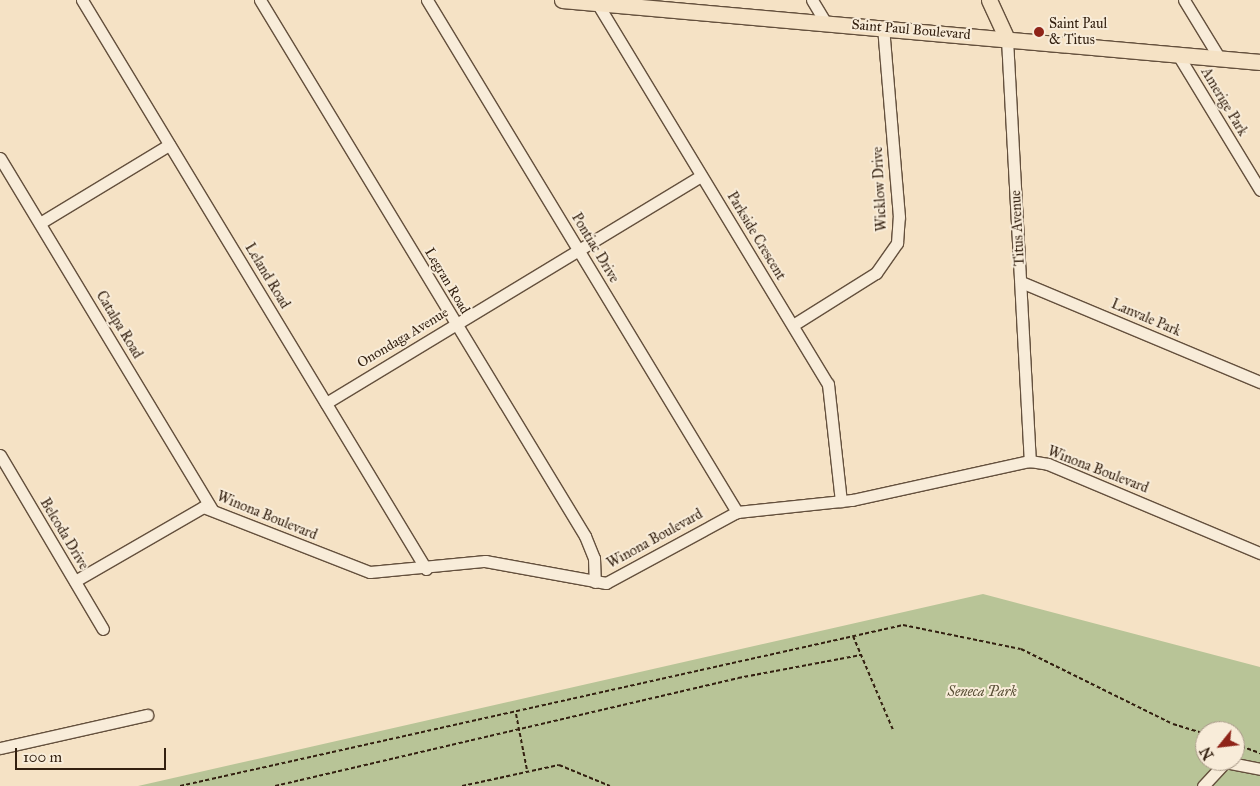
<!DOCTYPE html>
<style>
body{margin:0}
#map{position:relative;width:1260px;height:786px;overflow:hidden;background:#f5e2c5;font-family:"IM FELL Great Primer",serif}
div>[style]{position:absolute}
.green>*{inset:0;background:#b8c497}
.path>*{height:2px;margin-top:-1px;transform-origin:0;background:repeating-linear-gradient(90deg,#332010 0 4px,transparent 0 6.5px)}
.roads{filter:drop-shadow(1px 0 #64503d) drop-shadow(-1px 0 #64503d) drop-shadow(0 1px #64503d) drop-shadow(0 -1px #64503d)}
.minor>*{height:11px;margin:-5.5px;padding:0 5.5px;transform-origin:5.5px;border-radius:5.5px;background:#f8ecd9}
.major>*{height:15px;margin:-7.5px;padding:0 7.5px;transform-origin:7.5px;border-radius:7.5px;background:#f5e2c5}
.dots>*{width:14px;height:14px;translate:-50% -50%;box-sizing:border-box;border:2px solid #f8ecd9;border-radius:50%}
span{translate:-50% -50%;white-space:nowrap;text-align:center;line-height:1.15;-webkit-text-stroke:4px #f8ecd9;paint-order:stroke}
.poi-label{font-size:14px;color:#332010}
.left{translate:0 -50%;text-align:left}
.street-label{font-size:14px;color:#332010}
.park-label{font-size:14px;color:#5b5138;font-style:italic}
.north{position:absolute;left:1195px;top:721px;width:50px;height:50px;box-sizing:border-box;background:#f8ecd9;border:1px solid #a99a89;border-radius:50%;rotate:241deg;font-size:14px;font-weight:700;line-height:20px;text-align:center;color:#332010}
.north::after{content:'';display:block;margin:auto;width:18px;height:22px;background:#8f2418;clip-path:polygon(50% 0,100% 100%,50% 72%,0 100%)}
.scale{position:absolute;left:15px;top:748px;width:151px;height:22px;box-sizing:border-box;border:2px solid #332010;border-top:0;padding-left:6px;font-size:15px;line-height:18px;white-space:nowrap;color:#332010;-webkit-text-stroke:4px #f8ecd9;paint-order:stroke}
</style>
<div id="map">
<div class="green">
<i style="clip-path:polygon(evenodd,983px 594px,1260px 667px,1260px 786px,138px 786px,983px 594px,1205px 731px,1235px 731px,1235px 761px,1205px 761px,1205px 731px)"></i>
</div>
<div class="path">
<i style="left:853px;top:636px;width:102px;rotate:66.9deg"></i>
<i style="left:516px;top:714px;width:57px;rotate:78.9deg"></i>
<i style="left:1235px;top:744px;width:27px;rotate:20deg"></i>
<i style="left:180px;top:786px;width:741px;rotate:-12.55deg"></i>
<i style="left:903px;top:625px;width:120px;rotate:11.5deg"></i>
<i style="left:1021px;top:649px;width:169px;rotate:26.3deg"></i>
<i style="left:1173px;top:724px;width:34px;rotate:17deg"></i>
<i style="left:275px;top:786px;width:475px;rotate:-13.1deg"></i>
<i style="left:738px;top:678px;width:125px;rotate:-10.6deg"></i>
<i style="left:462px;top:786px;width:99px;rotate:-12.2deg"></i>
<i style="left:559px;top:765px;width:55px;rotate:22.4deg"></i>
</div>
<div class="roads">
<div class="minor">
<i style="left:82px;top:0;width:665px;rotate:58.84deg"></i>
<i style="left:260px;top:0;width:627px;rotate:58.77deg"></i>
<i style="left:585px;top:536px;width:24px;rotate:68deg"></i>
<i style="left:594px;top:558px;width:24px;rotate:88deg"></i>
<i style="left:427px;top:0;width:599px;rotate:58.81deg"></i>
<i style="left:812px;top:0;width:27px;rotate:59deg"></i>
<i style="left:1184px;top:0;width:69px;rotate:58.6deg"></i>
<i style="left:597px;top:3px;width:446px;rotate:58.8deg"></i>
<i style="left:828px;top:384px;width:118px;rotate:83.7deg"></i>
<i style="left:1007px;top:39px;width:423px;rotate:86.9deg"></i>
<i style="left:1178px;top:55px;width:158px;rotate:58.7deg"></i>
<i style="left:0;top:158px;width:410px;rotate:58.9deg"></i>
<i style="left:40px;top:223px;width:151px;rotate:-31.2deg"></i>
<i style="left:1021px;top:282px;width:259px;rotate:22.7deg"></i>
<i style="left:793px;top:325px;width:98px;rotate:-32.1deg"></i>
<i style="left:876px;top:273px;width:37px;rotate:-55deg"></i>
<i style="left:897px;top:243px;width:26px;rotate:-86deg"></i>
<i style="left:899px;top:217px;width:190px;rotate:-94.8deg"></i>
<i style="left:326px;top:403px;width:438px;rotate:-31.2deg"></i>
<i style="left:0;top:455px;width:202px;rotate:59.4deg"></i>
<i style="left:75px;top:581px;width:148px;rotate:-30deg"></i>
<i style="left:203px;top:507px;width:179px;rotate:21.3deg"></i>
<i style="left:370px;top:572px;width:116px;rotate:-5.5deg"></i>
<i style="left:485px;top:561px;width:123px;rotate:10.3deg"></i>
<i style="left:606px;top:583px;width:149px;rotate:-28.5deg"></i>
<i style="left:737px;top:512px;width:116px;rotate:-6deg"></i>
<i style="left:852px;top:500px;width:182px;rotate:-12.4deg"></i>
<i style="left:1030px;top:461px;width:18px;rotate:9deg"></i>
<i style="left:1048px;top:464px;width:230px;rotate:22.8deg"></i>
<i style="left:0;top:748px;width:151px;rotate:-12.7deg"></i>
<i style="left:1203px;top:786px;width:33px;rotate:-47deg"></i>
<i style="left:1225px;top:762px;width:36px;rotate:11deg"></i>
</div>
<div class="major">
<i style="left:562px;top:0;width:701px;rotate:5.08deg"></i>
<i style="left:989px;top:0;width:43px;rotate:65.2deg"></i>
</div>
</div>
<div class="dots">
<i style="left:1039px;top:32px;background:#8f2418"></i>
</div>
<div class="poi-label">
<span class="left" style="left:1049px;top:32px">Saint Paul<br>&amp; Titus</span>
</div>
<div class="street-label">
<span style="left:911px;top:30px;rotate:5deg">Saint Paul Boulevard</span>
<span style="left:1224px;top:102px;rotate:59deg">Amerige Park</span>
<span style="left:880px;top:189px;rotate:-93deg">Wicklow Drive</span>
<span style="left:1018px;top:228px;rotate:-93deg">Titus Avenue</span>
<span style="left:756px;top:236px;rotate:59deg">Parkside Crescent</span>
<span style="left:595px;top:248px;rotate:59deg">Pontiac Drive</span>
<span style="left:267px;top:276px;rotate:59deg">Leland Road</span>
<span style="left:447px;top:281px;rotate:59deg">Legran Road</span>
<span style="left:1146px;top:318px;rotate:23deg">Lanvale Park</span>
<span style="left:119px;top:325px;rotate:59deg">Catalpa Road</span>
<span style="left:403px;top:338px;rotate:-31deg">Onondaga Avenue</span>
<span style="left:1098px;top:470px;rotate:21deg">Winona Boulevard</span>
<span style="left:267px;top:516px;rotate:22deg">Winona Boulevard</span>
<span style="left:64px;top:534px;rotate:59deg">Belcoda Drive</span>
<span style="left:655px;top:539px;rotate:-29deg">Winona Boulevard</span>
</div>
<div class="park-label">
<span style="left:982px;top:692px">Seneca Park</span>
</div>
<div class="north">N</div>
<div class="scale">100 m</div>
</div>
